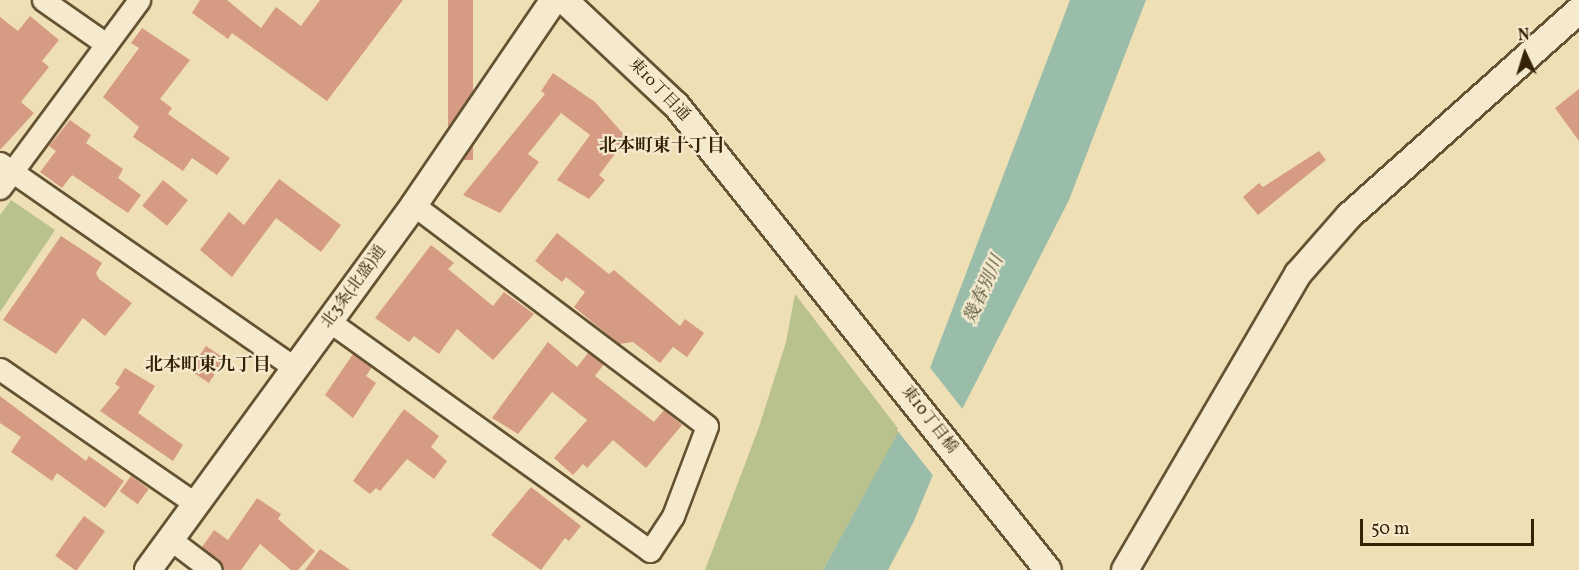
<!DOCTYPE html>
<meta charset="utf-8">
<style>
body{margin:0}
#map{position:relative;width:1579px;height:570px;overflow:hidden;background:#efdfb4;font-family:Vollkorn,"Noto Serif JP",serif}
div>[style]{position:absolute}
.green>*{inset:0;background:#b9c28d}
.water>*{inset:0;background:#9abdaa}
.pier>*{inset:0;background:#efdfb4}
.building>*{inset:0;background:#d69c83;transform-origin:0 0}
.roads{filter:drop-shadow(2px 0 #645232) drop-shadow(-2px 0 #645232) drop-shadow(0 2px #645232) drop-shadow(0 -2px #645232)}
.minor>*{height:21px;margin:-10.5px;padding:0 10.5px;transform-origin:10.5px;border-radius:10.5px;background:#f5eace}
.tertiary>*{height:26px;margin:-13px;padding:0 13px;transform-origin:13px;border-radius:13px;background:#f5eace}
span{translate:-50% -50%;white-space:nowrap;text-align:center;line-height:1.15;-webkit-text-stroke:4.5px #f5eace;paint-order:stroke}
.street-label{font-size:16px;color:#362306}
.neighbourhood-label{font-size:18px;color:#362306;font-weight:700}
.water-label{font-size:18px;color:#545137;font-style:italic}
.north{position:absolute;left:1495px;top:24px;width:60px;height:60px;-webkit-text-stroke:4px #f5eace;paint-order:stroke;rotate:356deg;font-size:16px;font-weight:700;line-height:24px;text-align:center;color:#362306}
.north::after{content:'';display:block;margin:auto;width:21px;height:27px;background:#362306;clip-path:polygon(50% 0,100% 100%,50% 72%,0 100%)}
.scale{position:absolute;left:1360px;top:519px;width:174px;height:27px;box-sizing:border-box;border:3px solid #362306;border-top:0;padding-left:8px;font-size:18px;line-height:21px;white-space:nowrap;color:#362306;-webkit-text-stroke:4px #f5eace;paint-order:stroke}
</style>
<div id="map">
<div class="green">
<i style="clip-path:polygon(11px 200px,55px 230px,0 312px,0 215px)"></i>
<i style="clip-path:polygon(795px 294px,900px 431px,823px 570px,705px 570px,759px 427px,786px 342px)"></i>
</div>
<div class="water">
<i style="clip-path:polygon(1070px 0,1146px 0,1069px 200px,952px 429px,913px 523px,888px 570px,823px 570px,922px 389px)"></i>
</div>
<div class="pier">
<i style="clip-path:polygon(928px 365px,964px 411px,935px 478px,897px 430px)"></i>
</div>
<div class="building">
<i style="clip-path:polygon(200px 0,227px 0,261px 28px,276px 7px,301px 26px,320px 0,403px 0,327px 101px,232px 33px,228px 39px,192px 13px)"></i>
<i style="left:448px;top:0;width:25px;height:160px"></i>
<i style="clip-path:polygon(30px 16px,59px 40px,42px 61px,49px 67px,21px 102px,34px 113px,0 150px,0 17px,18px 31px)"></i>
<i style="clip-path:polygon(142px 28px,190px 60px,160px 99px,172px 108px,168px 114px,230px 158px,217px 175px,192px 158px,183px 171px,133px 137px,139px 127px,103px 97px,139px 48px,131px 43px)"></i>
<i style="clip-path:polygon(553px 73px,595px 102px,627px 138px,599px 175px,605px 180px,589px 199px,557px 180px,590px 135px,561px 113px,528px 154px,539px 162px,500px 213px,463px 195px,545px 94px,541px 91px)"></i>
<i style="clip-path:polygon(1579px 89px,1579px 141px,1555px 108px)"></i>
<i style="clip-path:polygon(70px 120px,91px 135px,86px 143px,123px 169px,118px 178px,141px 195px,128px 213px,72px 175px,62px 188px,40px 172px,56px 151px,49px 146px)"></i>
<i style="clip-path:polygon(1319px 151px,1326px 160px,1258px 215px,1243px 197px,1259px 183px,1263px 187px)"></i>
<i style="clip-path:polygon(279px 179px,341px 225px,321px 252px,276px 218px,232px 277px,200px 250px,229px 212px,244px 225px)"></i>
<i style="left:163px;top:180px;width:32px;height:33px;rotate:39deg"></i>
<i style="clip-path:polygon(557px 233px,609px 274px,614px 270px,680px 326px,685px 319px,704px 333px,687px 357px,673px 347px,660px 363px,633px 342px,619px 344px,574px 307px,585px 292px,566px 277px,562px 282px,535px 261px)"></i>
<i style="clip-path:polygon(61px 236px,102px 263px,96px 273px,99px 279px,132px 303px,105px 336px,83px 318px,56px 354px,3px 320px)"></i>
<i style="clip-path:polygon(431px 245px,454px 263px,448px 269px,493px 306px,504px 292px,534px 314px,493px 360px,457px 329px,439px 354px,414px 336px,409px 342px,375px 318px)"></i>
<i style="clip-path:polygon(548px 342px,577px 367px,588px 353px,604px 364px,595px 376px,654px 422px,664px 410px,682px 425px,646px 468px,613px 440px,587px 468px,583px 464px,573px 475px,554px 458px,587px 420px,552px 392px,518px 434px,492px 418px)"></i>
<i style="left:206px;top:346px;width:23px;height:29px;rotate:34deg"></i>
<i style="clip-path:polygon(353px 354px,372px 367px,366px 376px,376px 383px,353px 418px,325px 395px)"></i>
<i style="clip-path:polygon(125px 368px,155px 386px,138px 413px,183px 445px,173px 461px,100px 411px,120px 387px,115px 384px)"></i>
<i style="clip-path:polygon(0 396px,86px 461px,89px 456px,124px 481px,105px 508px,57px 473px,52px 481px,11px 452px,21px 437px,0 423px)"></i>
<i style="clip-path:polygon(404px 409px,439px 436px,431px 447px,447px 461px,434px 479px,407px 459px,380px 491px,376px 488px,370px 494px,353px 481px)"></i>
<i style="left:131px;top:476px;width:22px;height:19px;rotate:36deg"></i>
<i style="clip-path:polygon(531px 487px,581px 526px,569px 541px,565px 538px,541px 570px,491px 535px)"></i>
<i style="clip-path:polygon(257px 498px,281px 514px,278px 519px,315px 551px,298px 570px,291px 570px,260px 544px,241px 570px,224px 570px,202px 547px,214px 530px,228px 540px)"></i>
<i style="left:84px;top:516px;width:26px;height:49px;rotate:36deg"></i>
<i style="clip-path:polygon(320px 549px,350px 570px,305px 570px)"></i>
</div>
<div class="roads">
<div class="minor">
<i style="left:43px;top:0;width:77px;rotate:34.9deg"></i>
<i style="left:0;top:163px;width:359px;rotate:34.8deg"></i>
<i style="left:0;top:188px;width:234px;rotate:-53.5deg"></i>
<i style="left:329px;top:321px;width:395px;rotate:35.6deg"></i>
<i style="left:650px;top:551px;width:42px;rotate:-56.7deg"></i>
<i style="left:673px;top:516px;width:96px;rotate:-69.3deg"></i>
<i style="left:707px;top:426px;width:367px;rotate:-143deg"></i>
<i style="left:0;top:369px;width:238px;rotate:34.6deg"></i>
<i style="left:170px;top:539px;width:51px;rotate:37.1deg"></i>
</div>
<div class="tertiary">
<i style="left:564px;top:0;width:154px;rotate:43.2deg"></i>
<i style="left:676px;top:105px;width:595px;rotate:51.34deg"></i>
<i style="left:148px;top:570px;width:452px;rotate:-53.9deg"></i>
<i style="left:414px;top:205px;width:248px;rotate:-55.7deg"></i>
<i style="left:1125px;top:570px;width:343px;rotate:-59.7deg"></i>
<i style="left:1298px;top:274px;width:77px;rotate:-48.7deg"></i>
<i style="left:1349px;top:216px;width:309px;rotate:-41.8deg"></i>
</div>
</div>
<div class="street-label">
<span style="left:659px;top:90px;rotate:46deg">東10丁目通</span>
<span style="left:354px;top:287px;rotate:-54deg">北3条(北盛)通</span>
<span style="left:929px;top:420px;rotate:52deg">東10丁目橋</span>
</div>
<div class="neighbourhood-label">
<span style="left:662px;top:147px">北本町東十丁目</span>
<span style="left:208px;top:366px">北本町東九丁目</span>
</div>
<div class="water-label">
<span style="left:985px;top:290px;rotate:-66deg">幾春別川</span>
</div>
<div class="north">N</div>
<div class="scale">50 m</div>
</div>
